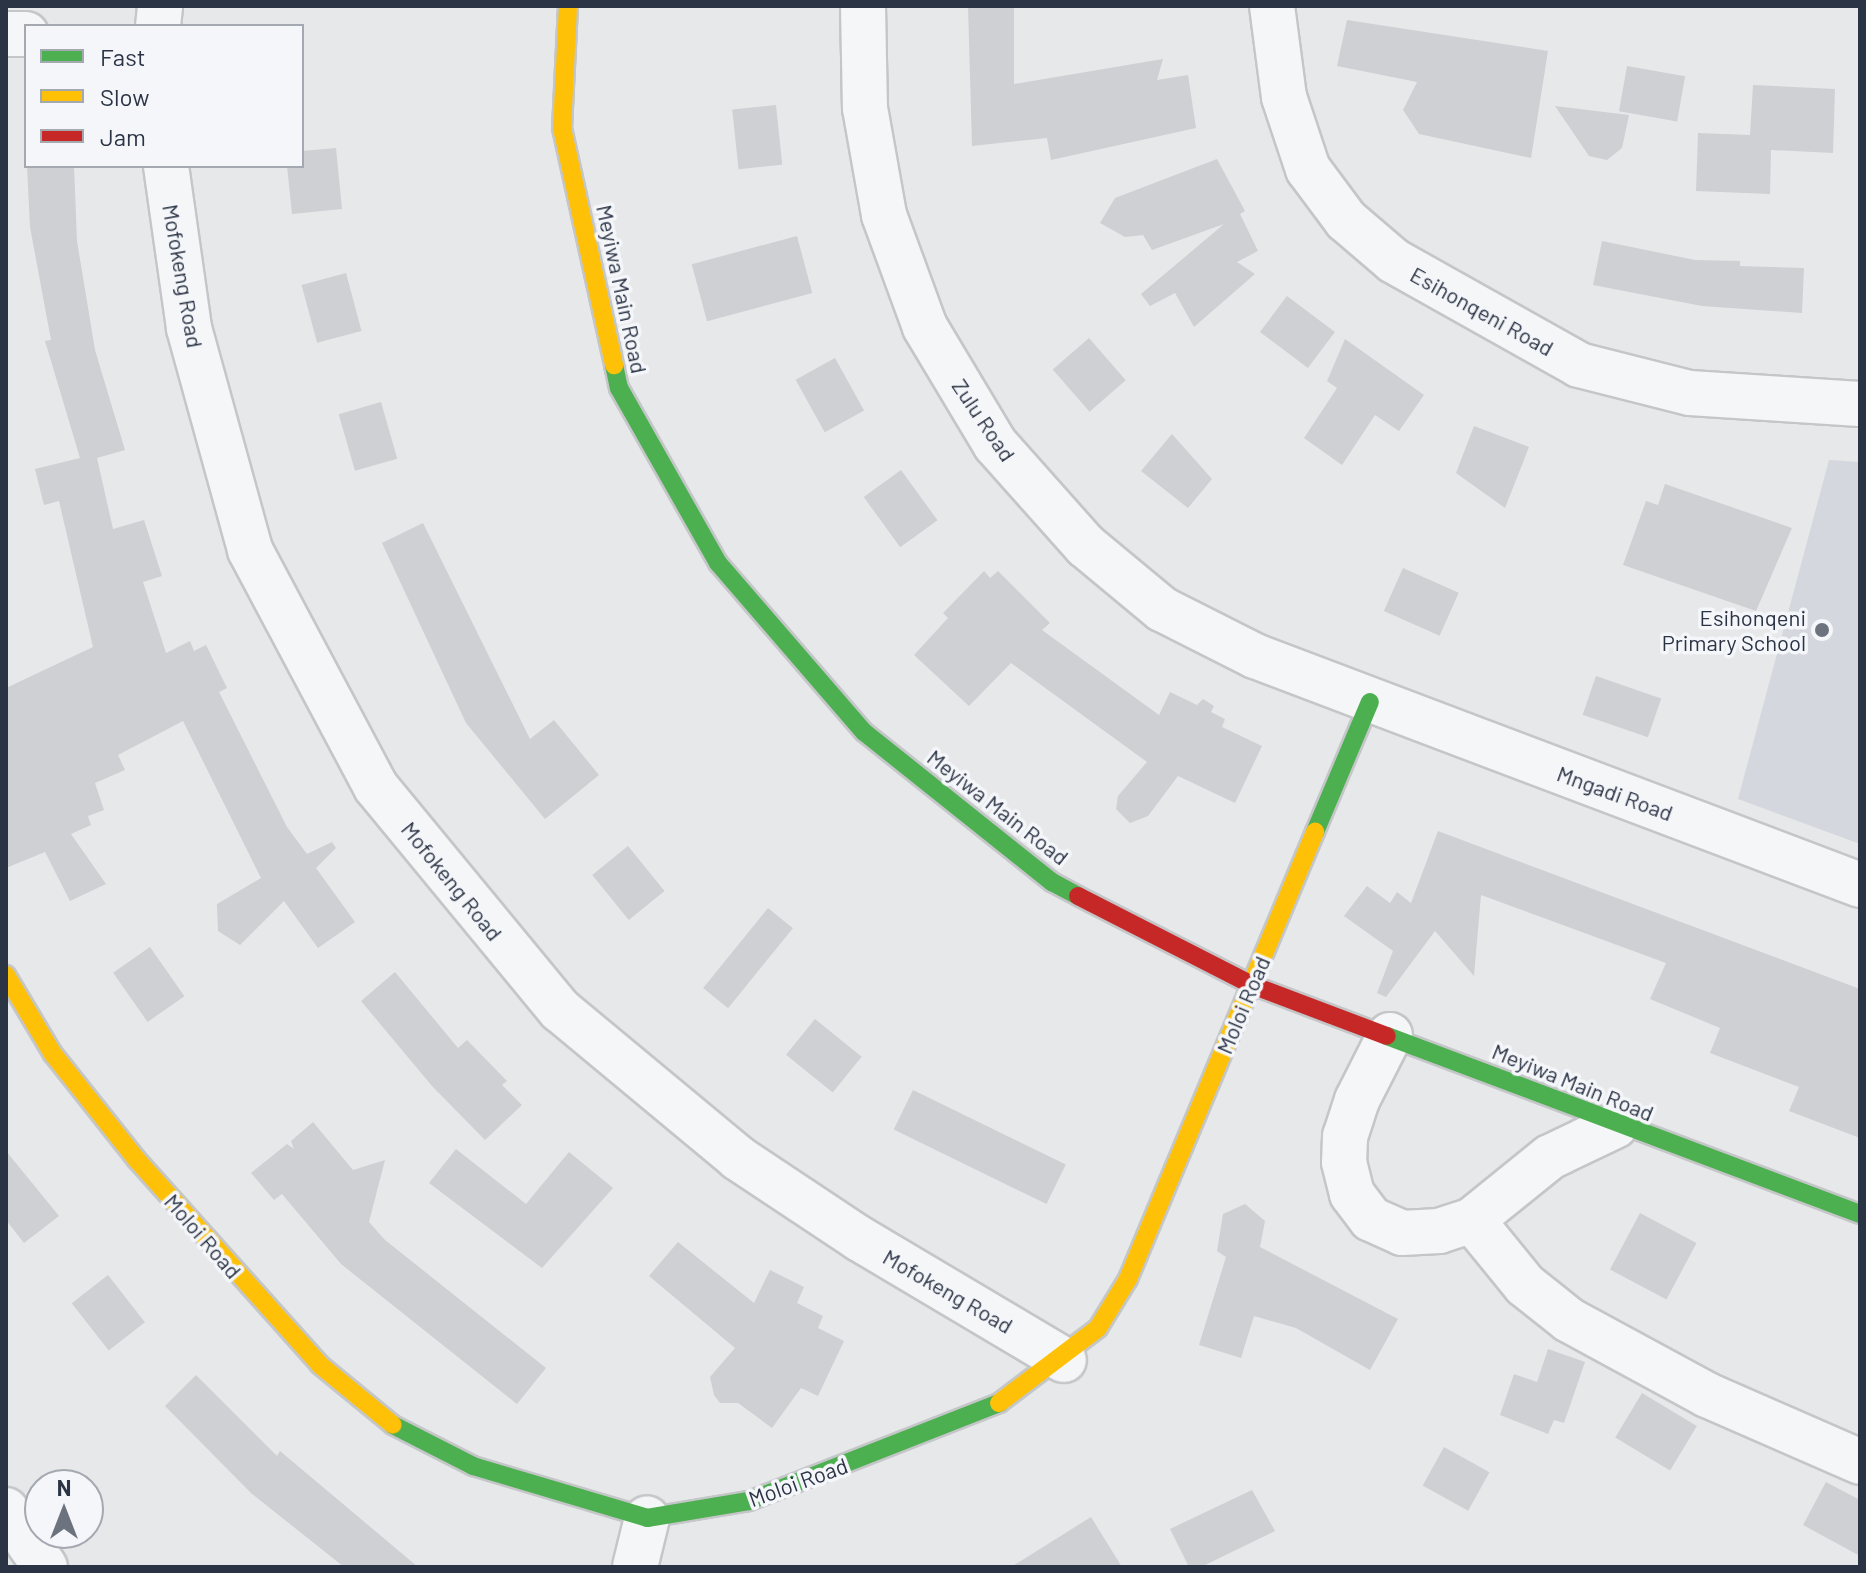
<!DOCTYPE html>
<style>
body{margin:0}
#map{position:relative;width:1866px;height:1573px;overflow:hidden;background:#e6e8ea;font-family:Barlow,sans-serif}
div>[style]{position:absolute}
.built>*{inset:0;background:#d4d7dd}
.building>*{inset:0;background:#ced0d3;transform-origin:0 0}
.roads{filter:drop-shadow(2px 0 #c4c6c8) drop-shadow(-2px 0 #c4c6c8) drop-shadow(0 2px #c4c6c8) drop-shadow(0 -2px #c4c6c8)}
.street>*{height:44px;margin:-22px;padding:0 22px;transform-origin:22px;border-radius:22px;background:#f5f6f7}
.fast>*{height:18px;margin:-9px;padding:0 9px;transform-origin:9px;border-radius:9px;background:#4caf50}
.slow>*{height:18px;margin:-9px;padding:0 9px;transform-origin:9px;border-radius:9px;background:#ffc107}
.jam>*{height:18px;margin:-9px;padding:0 9px;transform-origin:9px;border-radius:9px;background:#c62828}
.dots>*{width:22px;height:22px;translate:-50% -50%;box-sizing:border-box;border:4px solid #f4f6f9;border-radius:50%}
span{translate:-50% -50%;white-space:nowrap;text-align:center;line-height:1.15;-webkit-text-stroke:7px #f4f6f9;paint-order:stroke}
.street-label{font-size:22px;color:#2b3445}
.poi-label{font-size:22px;color:#2b3445}
.right{translate:-100% -50%;text-align:right}
.frame{position:absolute;inset:0;border:8px solid #2b3445;pointer-events:none}
.legend{position:absolute;left:24px;top:24px;width:280px;height:144px;box-sizing:border-box;background:#f4f6f9;border:2px solid #a4a8b1;margin:0;padding:10px 14px;list-style:none;font-size:24px;color:#2b3445}
.legend li{display:flex;align-items:center;gap:16px;height:40px}
.legend b{width:40px;border:2px solid #a4a8b1}
.north{position:absolute;left:24px;top:1469px;width:80px;height:80px;box-sizing:border-box;background:#f4f6f9;border:2px solid #a4a8b1;border-radius:50%;rotate:0deg;font-size:22px;font-weight:700;line-height:32px;text-align:center;color:#2b3445}
.north::after{content:'';display:block;margin:auto;width:28px;height:36px;background:#6c737f;clip-path:polygon(50% 0,100% 100%,50% 72%,0 100%)}
</style>
<div id="map">
<div class="built">
<i style="clip-path:polygon(1829px 460px,1860px 462px,1860px 844px,1738px 799px)"></i>
</div>
<div class="building">
<i style="clip-path:polygon(968px 6px,1014px 6px,1014px 84px,1163px 59px,1157px 80px,1188px 75px,1196px 128px,1051px 160px,1047px 138px,972px 146px)"></i>
<i style="clip-path:polygon(1347px 20px,1548px 51px,1531px 158px,1419px 134px,1403px 110px,1417px 82px,1337px 66px)"></i>
<i style="left:1627px;top:66px;width:59px;height:46px;rotate:10deg"></i>
<i style="clip-path:polygon(1753px 85px,1835px 89px,1833px 153px,1771px 150px,1770px 194px,1696px 191px,1698px 133px,1750px 135px)"></i>
<i style="left:776px;top:105px;width:60px;height:44px;rotate:84deg"></i>
<i style="clip-path:polygon(1555px 106px,1629px 115px,1622px 148px,1607px 160px,1589px 156px)"></i>
<i style="clip-path:polygon(336px 148px,342px 209px,292px 214px,287px 166px,302px 166px,302px 151px)"></i>
<i style="clip-path:polygon(1217px 159px,1245px 211px,1240px 214px,1258px 251px,1237px 262px,1255px 274px,1194px 327px,1175px 293px,1150px 306px,1141px 294px,1224px 224px,1152px 250px,1143px 235px,1125px 237px,1100px 223px,1115px 198px)"></i>
<i style="clip-path:polygon(27px 166px,74px 166px,77px 241px,95px 350px,125px 450px,97px 458px,113px 529px,144px 520px,162px 576px,143px 582px,166px 653px,190px 641px,194px 651px,206px 645px,227px 688px,219px 692px,287px 827px,307px 854px,332px 842px,336px 848px,316px 868px,355px 922px,318px 948px,284px 901px,240px 945px,218px 931px,217px 904px,261px 878px,183px 721px,118px 755px,125px 770px,95px 783px,104px 810px,88px 816px,91px 825px,71px 834px,106px 884px,70px 901px,45px 852px,6px 868px,6px 688px,93px 647px,59px 501px,44px 505px,35px 469px,80px 458px,45px 341px,51px 340px,30px 227px)"></i>
<i style="left:797px;top:236px;width:59px;height:109px;rotate:75deg"></i>
<i style="clip-path:polygon(1602px 241px,1695px 260px,1740px 261px,1740px 266px,1804px 268px,1802px 313px,1702px 306px,1593px 285px)"></i>
<i style="left:346px;top:273px;width:60px;height:46px;rotate:75deg"></i>
<i style="left:1287px;top:296px;width:60px;height:45px;rotate:37deg"></i>
<i style="left:1089px;top:338px;width:56px;height:48px;rotate:49deg"></i>
<i style="clip-path:polygon(1345px 339px,1424px 395px,1399px 431px,1375px 415px,1342px 465px,1304px 438px,1337px 388px,1327px 381px)"></i>
<i style="left:835px;top:358px;width:60px;height:45px;rotate:61deg"></i>
<i style="left:381px;top:402px;width:59px;height:44px;rotate:74deg"></i>
<i style="clip-path:polygon(1474px 426px,1529px 447px,1505px 508px,1456px 473px)"></i>
<i style="clip-path:polygon(1172px 434px,1212px 479px,1188px 508px,1141px 471px)"></i>
<i style="left:901px;top:470px;width:62px;height:46px;rotate:54deg"></i>
<i style="clip-path:polygon(1665px 484px,1792px 528px,1756px 611px,1623px 565px,1646px 501px,1658px 505px)"></i>
<i style="clip-path:polygon(423px 523px,530px 739px,554px 720px,599px 775px,545px 819px,466px 723px,382px 543px)"></i>
<i style="left:1403px;top:568px;width:61px;height:47px;rotate:24deg"></i>
<i style="clip-path:polygon(984px 571px,990px 578px,998px 571px,1050px 623px,1042px 630px,1159px 715px,1170px 692px,1197px 705px,1203px 699px,1214px 706px,1211px 712px,1225px 719px,1222px 727px,1262px 746px,1235px 803px,1178px 776px,1148px 816px,1130px 823px,1116px 809px,1118px 796px,1147px 762px,1011px 663px,969px 706px,914px 655px,948px 618px,943px 613px)"></i>
<i style="left:1596px;top:676px;width:69px;height:41px;rotate:19deg"></i>
<i style="clip-path:polygon(1438px 831px,1860px 989px,1860px 1138px,1789px 1111px,1799px 1087px,1710px 1053px,1720px 1028px,1650px 999px,1666px 963px,1481px 895px,1474px 976px,1435px 931px,1386px 997px,1377px 993px,1393px 951px,1344px 916px,1367px 886px,1390px 903px,1397px 892px,1411px 903px)"></i>
<i style="left:628px;top:846px;width:58px;height:46px;rotate:51deg"></i>
<i style="left:768px;top:908px;width:32px;height:103px;rotate:39deg"></i>
<i style="left:150px;top:947px;width:60px;height:45px;rotate:55deg"></i>
<i style="clip-path:polygon(395px 972px,458px 1048px,467px 1040px,507px 1081px,502px 1085px,522px 1105px,485px 1140px,432px 1086px,361px 1001px)"></i>
<i style="left:815px;top:1019px;width:60px;height:46px;rotate:39deg"></i>
<i style="left:913px;top:1090px;width:170px;height:44px;rotate:26deg"></i>
<i style="clip-path:polygon(313px 1122px,353px 1170px,385px 1160px,369px 1222px,385px 1240px,546px 1368px,517px 1404px,341px 1264px,282px 1194px,274px 1200px,251px 1173px,287px 1144px,294px 1149px,291px 1141px)"></i>
<i style="clip-path:polygon(456px 1149px,526px 1204px,569px 1152px,613px 1188px,542px 1268px,429px 1183px)"></i>
<i style="clip-path:polygon(6px 1151px,59px 1216px,24px 1243px,6px 1220px)"></i>
<i style="clip-path:polygon(1245px 1204px,1265px 1221px,1260px 1247px,1398px 1319px,1370px 1370px,1296px 1328px,1254px 1316px,1241px 1358px,1199px 1345px,1226px 1257px,1217px 1251px,1223px 1214px)"></i>
<i style="left:1640px;top:1213px;width:64px;height:64px;rotate:28deg"></i>
<i style="clip-path:polygon(678px 1242px,754px 1303px,770px 1270px,804px 1287px,797px 1303px,823px 1316px,818px 1328px,844px 1341px,818px 1396px,801px 1388px,772px 1428px,738px 1403px,720px 1403px,714px 1395px,710px 1377px,735px 1348px,649px 1276px)"></i>
<i style="left:108px;top:1275px;width:60px;height:46px;rotate:52deg"></i>
<i style="clip-path:polygon(1548px 1349px,1585px 1362px,1564px 1423px,1554px 1420px,1548px 1434px,1500px 1415px,1514px 1374px,1537px 1382px)"></i>
<i style="clip-path:polygon(196px 1375px,277px 1456px,280px 1451px,418px 1567px,344px 1567px,251px 1493px,165px 1406px)"></i>
<i style="left:1642px;top:1393px;width:64px;height:52px;rotate:31deg"></i>
<i style="left:1444px;top:1447px;width:52px;height:44px;rotate:29deg"></i>
<i style="clip-path:polygon(1826px 1482px,1860px 1500px,1860px 1556px,1803px 1525px)"></i>
<i style="clip-path:polygon(1252px 1490px,1275px 1531px,1201px 1567px,1189px 1567px,1170px 1529px)"></i>
<i style="clip-path:polygon(1091px 1517px,1122px 1567px,1011px 1567px)"></i>
</div>
<div class="roads">
<div class="street">
<i style="left:863px;top:6px;width:102px;rotate:88.9deg"></i>
<i style="left:865px;top:108px;width:109px;rotate:79.9deg"></i>
<i style="left:884px;top:215px;width:119px;rotate:69.9deg"></i>
<i style="left:925px;top:327px;width:136px;rotate:59.1deg"></i>
<i style="left:995px;top:444px;width:137px;rotate:48.3deg"></i>
<i style="left:1086px;top:546px;width:99px;rotate:39.7deg"></i>
<i style="left:1162px;top:609px;width:104px;rotate:26.8deg"></i>
<i style="left:1255px;top:656px;width:647px;rotate:20.73deg"></i>
<i style="left:1272px;top:6px;width:92px;rotate:82.5deg"></i>
<i style="left:1284px;top:97px;width:76px;rotate:71.6deg"></i>
<i style="left:1308px;top:169px;width:64px;rotate:53.3deg"></i>
<i style="left:1346px;top:220px;width:63px;rotate:40.5deg"></i>
<i style="left:1394px;top:261px;width:212px;rotate:29.3deg"></i>
<i style="left:1579px;top:365px;width:114px;rotate:14.2deg"></i>
<i style="left:1690px;top:393px;width:170px;rotate:3.7deg"></i>
<i style="left:158px;top:26px;width:20px;rotate:-84deg"></i>
<i style="left:6px;top:34px;width:20px"></i>
<i style="left:166px;top:166px;width:164px;rotate:81.9deg"></i>
<i style="left:189px;top:328px;width:230px;rotate:74.6deg"></i>
<i style="left:250px;top:550px;width:268px;rotate:62deg"></i>
<i style="left:376px;top:787px;width:289px;rotate:50.5deg"></i>
<i style="left:560px;top:1010px;width:231px;rotate:39.7deg"></i>
<i style="left:738px;top:1158px;width:146px;rotate:33.6deg"></i>
<i style="left:860px;top:1239px;width:237px;rotate:30.7deg"></i>
<i style="left:1390px;top:1035px;width:73px;rotate:116.9deg"></i>
<i style="left:1357px;top:1100px;width:38px;rotate:108deg"></i>
<i style="left:1345px;top:1136px;width:26px;rotate:92deg"></i>
<i style="left:1344px;top:1162px;width:33px;rotate:76deg"></i>
<i style="left:1352px;top:1194px;width:31px;rotate:53deg"></i>
<i style="left:1371px;top:1219px;width:34px;rotate:24deg"></i>
<i style="left:1402px;top:1233px;width:37px;rotate:-3deg"></i>
<i style="left:1439px;top:1231px;width:35px;rotate:-18deg"></i>
<i style="left:1472px;top:1220px;width:100px;rotate:-38.9deg"></i>
<i style="left:1550px;top:1157px;width:72px;rotate:-25.5deg"></i>
<i style="left:1472px;top:1220px;width:84px;rotate:50.8deg"></i>
<i style="left:1525px;top:1285px;width:56px;rotate:38.5deg"></i>
<i style="left:1569px;top:1320px;width:157px;rotate:28.5deg"></i>
<i style="left:1707px;top:1395px;width:167px;rotate:23.6deg"></i>
<i style="left:6px;top:1510px;width:69px;rotate:55.6deg"></i>
<i style="left:635px;top:1567px;width:50px;rotate:-76.2deg"></i>
</div>
<div class="fast">
<i style="left:614px;top:365px;width:24px;rotate:78deg"></i>
<i style="left:619px;top:388px;width:201px;rotate:60.5deg"></i>
<i style="left:718px;top:563px;width:223px;rotate:49.2deg"></i>
<i style="left:864px;top:732px;width:241px;rotate:38.6deg"></i>
<i style="left:1052px;top:882px;width:30px;rotate:28deg"></i>
<i style="left:1315px;top:832px;width:141px;rotate:-67.1deg"></i>
<i style="left:1387px;top:1036px;width:505px;rotate:20.62deg"></i>
<i style="left:393px;top:1425px;width:90px;rotate:27.1deg"></i>
<i style="left:473px;top:1466px;width:182px;rotate:16.6deg"></i>
<i style="left:647px;top:1518px;width:103px;rotate:-9.5deg"></i>
<i style="left:749px;top:1501px;width:269px;rotate:-21.4deg"></i>
</div>
<div class="slow">
<i style="left:568px;top:6px;width:122px;rotate:92.8deg"></i>
<i style="left:562px;top:128px;width:243px;rotate:77.6deg"></i>
<i style="left:6px;top:975px;width:92px;rotate:59.3deg"></i>
<i style="left:53px;top:1054px;width:135px;rotate:51.6deg"></i>
<i style="left:137px;top:1160px;width:275px;rotate:48.2deg"></i>
<i style="left:320px;top:1365px;width:94px;rotate:39.4deg"></i>
<i style="left:999px;top:1403px;width:124px;rotate:-37.1deg"></i>
<i style="left:1098px;top:1328px;width:57px;rotate:-58.5deg"></i>
<i style="left:1128px;top:1279px;width:485px;rotate:-67.3deg"></i>
</div>
<div class="jam">
<i style="left:1078px;top:896px;width:195px;rotate:27.1deg"></i>
<i style="left:1252px;top:985px;width:144px;rotate:20.7deg"></i>
</div>
</div>
<div class="dots">
<i style="left:1822px;top:630px;background:#6c737f"></i>
</div>
<div class="street-label">
<span style="left:183px;top:276px;rotate:80deg">Mofokeng Road</span>
<span style="left:622px;top:289px;rotate:78deg">Meyiwa Main Road</span>
<span style="left:1482px;top:311px;rotate:29deg">Esihonqeni Road</span>
<span style="left:984px;top:420px;rotate:56deg">Zulu Road</span>
<span style="left:1615px;top:793px;rotate:20deg">Mngadi Road</span>
<span style="left:998px;top:807px;rotate:38deg">Meyiwa Main Road</span>
<span style="left:452px;top:881px;rotate:51deg">Mofokeng Road</span>
<span style="left:1243px;top:1005px;rotate:-67deg">Moloi Road</span>
<span style="left:1573px;top:1082px;rotate:22deg">Meyiwa Main Road</span>
<span style="left:203px;top:1236px;rotate:49deg">Moloi Road</span>
<span style="left:948px;top:1291px;rotate:30deg">Mofokeng Road</span>
<span style="left:798px;top:1482px;rotate:-20deg">Moloi Road</span>
</div>
<div class="poi-label">
<span class="right" style="left:1806px;top:630px">Esihonqeni<br>Primary School</span>
</div>
<div class="frame"></div>
<ul class="legend">
<li><b style="height:10px;background:#4caf50"></b>Fast</li>
<li><b style="height:10px;background:#ffc107"></b>Slow</li>
<li><b style="height:10px;background:#c62828"></b>Jam</li>
</ul>
<div class="north">N</div>
</div>
